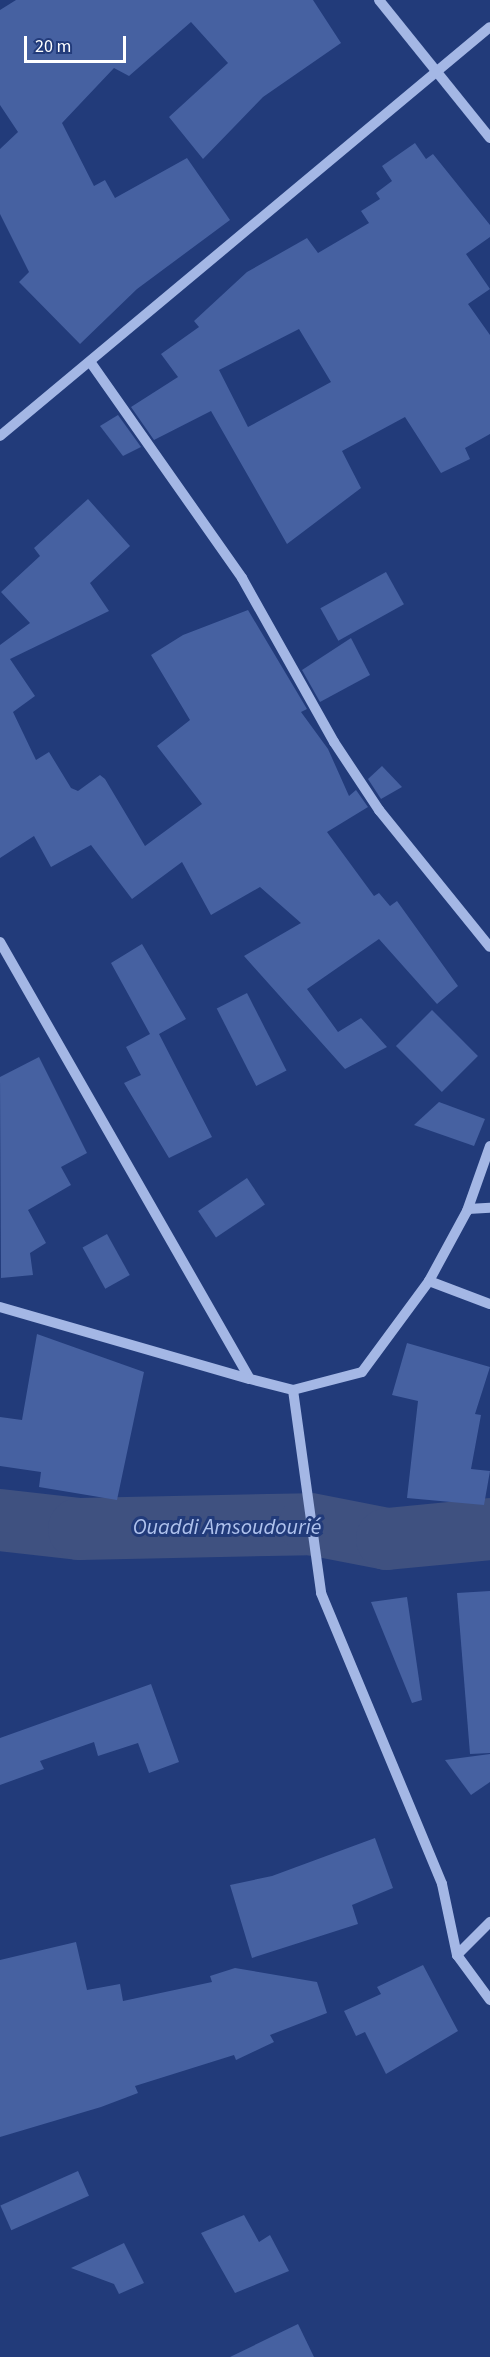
<!DOCTYPE html>
<meta charset="utf-8">
<style>
body{margin:0}
#map{position:relative;width:490px;height:2357px;overflow:hidden;background:#223b7a;font-family:"Source Sans 3",sans-serif}
div>[style]{position:absolute}
.river>*{height:62px;margin:-31px;padding:0 31px;transform-origin:31px;border-radius:31px;background:#3f5180}
.building>*{inset:0;background:#4661a1;transform-origin:0 0}
.minor>*{height:10px;margin:-5px;padding:0 5px;transform-origin:5px;border-radius:5px;background:#a4b7e5}
span{translate:-50% -50%;white-space:nowrap;text-align:center;line-height:1.15;-webkit-text-stroke:6px #223b7a;paint-order:stroke}
.water-label{font-size:22px;color:#afc2ed;font-style:italic}
.scale{position:absolute;left:24px;top:36px;width:102px;height:27px;box-sizing:border-box;border:3px solid #fff;border-top:0;padding-left:8px;font-size:18px;line-height:21px;white-space:nowrap;color:#fff;-webkit-text-stroke:4px #223b7a;paint-order:stroke}
</style>
<div id="map">
<div class="river">
<i style="left:0;top:1520px;width:80px;rotate:6.5deg"></i>
<i style="left:79px;top:1529px;width:231px;rotate:-1.2deg"></i>
<i style="left:310px;top:1524px;width:78px;rotate:11deg"></i>
<i style="left:387px;top:1539px;width:103px;rotate:-5.5deg"></i>
</div>
<div class="building">
<i style="clip-path:polygon(16px 0,313px 0,341px 43px,263px 97px,203px 159px,169px 117px,228px 63px,191px 22px,129px 76px,114px 68px,62px 123px,94px 186px,105px 180px,115px 198px,187px 158px,230px 220px,137px 289px,80px 344px,19px 282px,29px 272px,0 214px,0 149px,18px 132px,0 105px,0 10px)"></i>
<i style="clip-path:polygon(evenodd,415px 143px,426px 159px,433px 154px,490px 225px,490px 237px,466px 254px,490px 289px,468px 304px,490px 335px,490px 434px,465px 448px,470px 459px,441px 473px,405px 417px,342px 451px,361px 488px,287px 544px,211px 411px,154px 440px,131px 407px,178px 377px,161px 354px,199px 327px,194px 321px,247px 272px,307px 238px,318px 253px,369px 223px,361px 211px,380px 199px,376px 193px,392px 181px,382px 166px,415px 143px,299px 329px,331px 382px,248px 427px,219px 370px,299px 329px)"></i>
<i style="clip-path:polygon(118px 415px,141px 447px,123px 456px,100px 426px)"></i>
<i style="clip-path:polygon(88px 499px,130px 546px,90px 583px,109px 611px,10px 659px,35px 696px,13px 712px,36px 760px,49px 752px,71px 788px,78px 791px,100px 775px,105px 779px,145px 846px,202px 804px,157px 746px,190px 720px,151px 655px,183px 635px,248px 610px,307px 709px,301px 712px,328px 749px,349px 796px,356px 790px,368px 807px,327px 832px,374px 896px,379px 893px,390px 906px,397px 901px,458px 986px,437px 1004px,379px 939px,307px 989px,338px 1032px,361px 1018px,387px 1047px,345px 1069px,244px 956px,301px 923px,260px 887px,211px 915px,182px 862px,132px 899px,91px 845px,51px 867px,34px 836px,0 858px,0 645px,30px 623px,1px 592px,40px 556px,34px 548px)"></i>
<i style="left:386px;top:572px;width:37px;height:75px;rotate:61deg"></i>
<i style="clip-path:polygon(351px 638px,370px 675px,320px 702px,302px 670px)"></i>
<i style="clip-path:polygon(382px 766px,402px 787px,381px 799px,368px 779px)"></i>
<i style="clip-path:polygon(142px 944px,186px 1019px,159px 1034px,212px 1137px,169px 1158px,124px 1083px,141px 1075px,126px 1047px,150px 1034px,111px 963px)"></i>
<i style="left:247px;top:993px;width:87px;height:34px;rotate:63deg"></i>
<i style="left:432px;top:1010px;width:65px;height:51px;rotate:45deg"></i>
<i style="clip-path:polygon(39px 1057px,87px 1153px,61px 1167px,71px 1185px,28px 1210px,46px 1243px,30px 1253px,33px 1275px,1px 1278px,0 1077px)"></i>
<i style="clip-path:polygon(439px 1102px,485px 1119px,474px 1146px,414px 1125px)"></i>
<i style="left:247px;top:1178px;width:32px;height:59px;rotate:56deg"></i>
<i style="left:107px;top:1234px;width:47px;height:28px;rotate:61deg"></i>
<i style="clip-path:polygon(37px 1334px,144px 1372px,117px 1500px,39px 1487px,41px 1472px,0 1466px,0 1417px,22px 1420px)"></i>
<i style="clip-path:polygon(407px 1343px,490px 1367px,475px 1414px,481px 1415px,471px 1469px,490px 1471px,484px 1505px,407px 1498px,418px 1401px,392px 1395px)"></i>
<i style="clip-path:polygon(490px 1591px,490px 1753px,470px 1754px,457px 1593px)"></i>
<i style="clip-path:polygon(407px 1597px,422px 1700px,412px 1703px,371px 1602px)"></i>
<i style="clip-path:polygon(151px 1684px,179px 1762px,149px 1773px,138px 1743px,98px 1756px,94px 1742px,40px 1761px,44px 1769px,0 1785px,0 1738px)"></i>
<i style="clip-path:polygon(490px 1754px,490px 1782px,471px 1795px,445px 1760px)"></i>
<i style="clip-path:polygon(375px 1838px,393px 1888px,352px 1905px,358px 1924px,252px 1958px,230px 1885px,272px 1876px)"></i>
<i style="clip-path:polygon(76px 1942px,87px 1990px,120px 1984px,123px 2001px,212px 1982px,210px 1976px,235px 1968px,317px 1982px,327px 2013px,270px 2035px,274px 2042px,236px 2060px,234px 2055px,135px 2086px,138px 2093px,101px 2107px,0 2137px,0 1960px)"></i>
<i style="clip-path:polygon(423px 1965px,458px 2031px,386px 2074px,365px 2032px,356px 2036px,344px 2011px,381px 1994px,377px 1987px)"></i>
<i style="left:78px;top:2171px;width:27px;height:85px;rotate:66deg"></i>
<i style="clip-path:polygon(244px 2215px,259px 2242px,270px 2235px,289px 2271px,235px 2293px,201px 2233px)"></i>
<i style="clip-path:polygon(124px 2243px,144px 2283px,119px 2294px,114px 2284px,71px 2268px)"></i>
<i style="clip-path:polygon(298px 2324px,314px 2357px,230px 2357px)"></i>
</div>
<div class="minor">
<i style="left:379px;top:0;width:177px;rotate:51.2deg"></i>
<i style="left:91px;top:363px;width:263px;rotate:54.9deg"></i>
<i style="left:242px;top:578px;width:188px;rotate:60.7deg"></i>
<i style="left:334px;top:742px;width:82px;rotate:56.5deg"></i>
<i style="left:379px;top:810px;width:176px;rotate:51deg"></i>
<i style="left:0;top:436px;width:638px;rotate:-39.85deg"></i>
<i style="left:0;top:942px;width:503px;rotate:60.23deg"></i>
<i style="left:250px;top:1379px;width:44px;rotate:14.3deg"></i>
<i style="left:293px;top:1390px;width:71px;rotate:-14.6deg"></i>
<i style="left:362px;top:1372px;width:113px;rotate:-53.6deg"></i>
<i style="left:429px;top:1281px;width:80px;rotate:-61.5deg"></i>
<i style="left:467px;top:1211px;width:69px;rotate:-70.5deg"></i>
<i style="left:468px;top:1209px;width:22px;rotate:-3deg"></i>
<i style="left:429px;top:1281px;width:65px;rotate:20.7deg"></i>
<i style="left:0;top:1307px;width:260px;rotate:16.1deg"></i>
<i style="left:293px;top:1390px;width:205px;rotate:82.1deg"></i>
<i style="left:321px;top:1593px;width:315px;rotate:67.4deg"></i>
<i style="left:442px;top:1884px;width:73px;rotate:78.1deg"></i>
<i style="left:457px;top:1955px;width:56px;rotate:53.7deg"></i>
<i style="left:457px;top:1955px;width:47px;rotate:-45deg"></i>
</div>
<div class="water-label">
<span style="left:227px;top:1528px">Ouaddi Amsoudourié</span>
</div>
<div class="scale">20 m</div>
</div>
